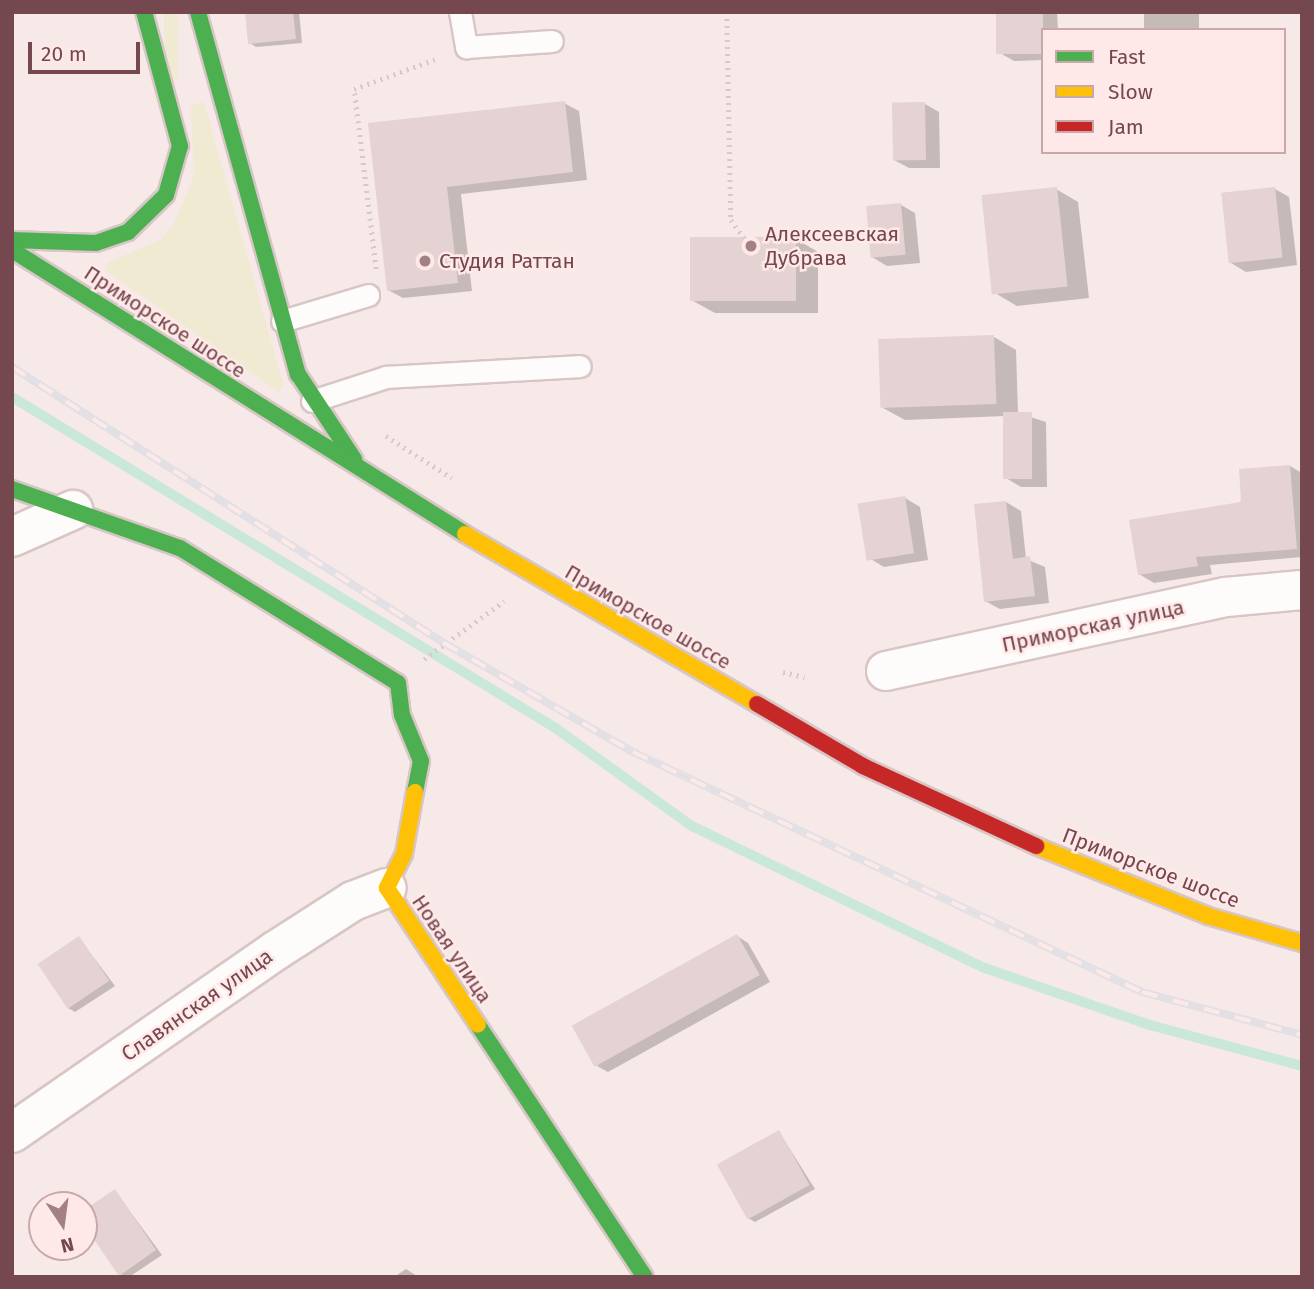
<!DOCTYPE html>
<meta charset="utf-8">
<style>
body{margin:0}
#map{position:relative;width:1314px;height:1289px;overflow:hidden;background:#f7e9e7;font-family:"Fira Sans",sans-serif}
div>[style]{position:absolute}
.green>*{inset:0;background:#efead1;transform-origin:0 0}
.shadow>*{inset:0;background:#0003;transform-origin:0 0}
.stream>*{height:10px;margin:-5px;padding:0 5px;transform-origin:5px;border-radius:5px;background:#c9e8d9}
.building>*{inset:0;background:#e5d2d3;transform-origin:0 0}
.path>*{height:4.5px;margin-top:-2.25px;transform-origin:0;background:repeating-linear-gradient(90deg,#d7c9ca 0 2px,transparent 0 7px)}
.roads{filter:drop-shadow(2px 0 #d8c6c6) drop-shadow(-2px 0 #d8c6c6) drop-shadow(0 2px #d8c6c6) drop-shadow(0 -2px #d8c6c6)}
.lane>*{height:21px;margin:-10.5px;padding:0 10.5px;transform-origin:10.5px;border-radius:10.5px;background:#fefcfb}
.street>*{height:38px;margin:-19px;padding:0 19px;transform-origin:19px;border-radius:19px;background:#fefcfb}
.fast>*{height:16px;margin:-8px;padding:0 8px;transform-origin:8px;border-radius:8px;background:#4caf50}
.slow>*{height:16px;margin:-8px;padding:0 8px;transform-origin:8px;border-radius:8px;background:#ffc107}
.jam>*{height:16px;margin:-8px;padding:0 8px;transform-origin:8px;border-radius:8px;background:#c62828}
.rail>*{height:8px;margin-top:-4px;transform-origin:0;background:repeating-linear-gradient(90deg,#ffe9e8 0 16px,#e2e0e4 0 32px);box-sizing:border-box;border-block:2px solid #e2e0e4}
.dots>*{width:19px;height:19px;translate:-50% -50%;box-sizing:border-box;border:4px solid #ffe9e8;border-radius:50%}
span{translate:-50% -50%;white-space:nowrap;text-align:center;line-height:1.15;-webkit-text-stroke:5px #ffe9e8;paint-order:stroke}
.poi-label{font-size:21px;color:#75474f}
.left{translate:0 -50%;text-align:left}
.street-label{font-size:21px;color:#75474f}
.frame{position:absolute;inset:0;border:14px solid #75474f;pointer-events:none}
.legend{position:absolute;left:1041px;top:28px;width:245px;height:126px;box-sizing:border-box;background:#ffe9e8;border:2px solid #c8a8ab;margin:0;padding:9px 12px;list-style:none;font-size:21px;color:#75474f}
.legend li{display:flex;align-items:center;gap:14px;height:35px}
.legend b{width:35px;border:2px solid #c8a8ab}
.north{position:absolute;left:28px;top:1191px;width:70px;height:70px;box-sizing:border-box;background:#ffe9e8;border:2px solid #c8a8ab;border-radius:50%;rotate:167deg;font-size:19px;font-weight:700;line-height:28px;text-align:center;color:#75474f}
.north::after{content:'';display:block;margin:auto;width:24px;height:32px;background:#a28084;clip-path:polygon(50% 0,100% 100%,50% 72%,0 100%)}
.scale{position:absolute;left:28px;top:42px;width:112px;height:32px;box-sizing:border-box;border:4px solid #75474f;border-top:0;padding-left:9px;font-size:21px;line-height:24px;white-space:nowrap;color:#75474f;-webkit-text-stroke:5px #ffe9e8;paint-order:stroke}
</style>
<div id="map">
<div class="green">
<i style="left:164px;top:12px;width:14px;height:69px"></i>
<i style="clip-path:polygon(204px 102px,283px 384px,279px 392px,105px 270px,107px 263px,160px 240px,174px 223px,194px 176px,191px 105px)"></i>
</div>
<div class="shadow">
<i style="clip-path:polygon(247px 12px,299px 12px,302px 43px,256px 47px,250px 43px)"></i>
<i style="clip-path:polygon(998px 12px,1057px 12px,1058px 30px,1043px 30px,1043px 60px,1014px 61px,1000px 53px)"></i>
<i style="left:1144px;top:12px;width:55px;height:18px"></i>
<i style="clip-path:polygon(564px 103px,579px 111px,587px 180px,461px 194px,472px 291px,403px 298px,388px 290px,370px 124px)"></i>
<i style="clip-path:polygon(925px 104px,939px 112px,940px 168px,909px 168px,894px 160px)"></i>
<i style="clip-path:polygon(1056px 189px,1078px 202px,1089px 298px,1017px 306px,995px 293px)"></i>
<i style="clip-path:polygon(1275px 189px,1289px 197px,1297px 265px,1246px 272px,1231px 263px)"></i>
<i style="clip-path:polygon(901px 205px,915px 213px,920px 263px,887px 266px,872px 257px)"></i>
<i style="clip-path:polygon(796px 239px,818px 252px,818px 313px,715px 313px,693px 301px)"></i>
<i style="clip-path:polygon(994px 337px,1016px 350px,1018px 413px,1046px 422px,1047px 487px,1021px 487px,1006px 478px,1005px 416px,905px 420px,883px 408px)"></i>
<i style="clip-path:polygon(1290px 466px,1302px 473px,1302px 557px,1210px 565px,1212px 574px,1154px 583px,1139px 574px)"></i>
<i style="clip-path:polygon(905px 498px,920px 507px,928px 560px,884px 567px,869px 558px)"></i>
<i style="clip-path:polygon(1006px 502px,1021px 511px,1026px 559px,1045px 567px,1049px 603px,1000px 609px,985px 601px)"></i>
<i style="clip-path:polygon(737px 936px,748px 943px,770px 982px,608px 1072px,597px 1066px)"></i>
<i style="clip-path:polygon(79px 938px,115px 986px,75px 1012px,68px 1008px)"></i>
<i style="clip-path:polygon(779px 1132px,815px 1189px,755px 1222px,748px 1218px)"></i>
<i style="clip-path:polygon(115px 1191px,162px 1255px,129px 1277px,120px 1274px,84px 1222px,84px 1212px)"></i>
<i style="clip-path:polygon(406px 1269px,417px 1276px,418px 1277px,394px 1277px)"></i>
</div>
<div class="stream">
<i style="left:12px;top:397px;width:635px;rotate:31.34deg"></i>
<i style="left:554px;top:727px;width:170px;rotate:35.7deg"></i>
<i style="left:692px;top:826px;width:326px;rotate:25.9deg"></i>
<i style="left:985px;top:968px;width:175px;rotate:19.1deg"></i>
<i style="left:1150px;top:1025px;width:157px;rotate:15.1deg"></i>
</div>
<div class="building">
<i style="clip-path:polygon(245px 12px,293px 12px,296px 39px,248px 44px)"></i>
<i style="left:996px;top:12px;width:47px;height:42px"></i>
<i style="clip-path:polygon(565px 101px,573px 172px,447px 187px,458px 283px,387px 291px,368px 123px)"></i>
<i style="left:925px;top:102px;width:58px;height:33px;rotate:89deg"></i>
<i style="left:1057px;top:187px;width:100px;height:76px;rotate:84deg"></i>
<i style="left:1275px;top:187px;width:71px;height:54px;rotate:84deg"></i>
<i style="left:901px;top:203px;width:52px;height:35px;rotate:85deg"></i>
<i style="left:796px;top:237px;width:64px;height:106px;rotate:90deg"></i>
<i style="left:994px;top:335px;width:69px;height:116px;rotate:88deg"></i>
<i style="left:1003px;top:412px;width:29px;height:67px"></i>
<i style="clip-path:polygon(1290px 465px,1297px 549px,1196px 557px,1198px 566px,1138px 575px,1129px 520px,1241px 502px,1239px 469px)"></i>
<i style="left:905px;top:496px;width:58px;height:48px;rotate:81deg"></i>
<i style="clip-path:polygon(1006px 501px,1013px 559px,1030px 556px,1035px 596px,984px 602px,974px 504px)"></i>
<i style="left:737px;top:934px;width:47px;height:189px;rotate:61deg"></i>
<i style="left:79px;top:936px;width:54px;height:50px;rotate:56deg"></i>
<i style="left:779px;top:1130px;width:63px;height:71px;rotate:61deg"></i>
<i style="clip-path:polygon(115px 1189px,156px 1250px,119px 1276px,84px 1225px,84px 1210px)"></i>
</div>
<div class="path">
<i style="left:727px;top:12px;width:208px;rotate:88.9deg"></i>
<i style="left:731px;top:220px;width:22px;rotate:54deg"></i>
<i style="left:376px;top:269px;width:181px;rotate:-97deg"></i>
<i style="left:354px;top:89px;width:90px;rotate:-20deg"></i>
<i style="left:386px;top:436px;width:78px;rotate:32.5deg"></i>
<i style="left:424px;top:659px;width:99px;rotate:-35.9deg"></i>
<i style="left:783px;top:672px;width:22px;rotate:13deg"></i>
</div>
<div class="roads">
<div class="lane">
<i style="left:460px;top:12px;width:36px;rotate:80deg"></i>
<i style="left:466px;top:47px;width:86px;rotate:-4deg"></i>
<i style="left:282px;top:321px;width:90px;rotate:-16.8deg"></i>
<i style="left:312px;top:401px;width:78px;rotate:-18deg"></i>
<i style="left:386px;top:377px;width:194px;rotate:-3.2deg"></i>
</div>
<div class="street">
<i style="left:12px;top:537px;width:67px;rotate:-23.9deg"></i>
<i style="left:886px;top:671px;width:348px;rotate:-12.3deg"></i>
<i style="left:1226px;top:597px;width:76px;rotate:-5.3deg"></i>
<i style="left:12px;top:1133px;width:320px;rotate:-34.7deg"></i>
<i style="left:275px;top:951px;width:93px;rotate:-32.7deg"></i>
<i style="left:353px;top:901px;width:36px;rotate:-21deg"></i>
</div>
<div class="fast">
<i style="left:198px;top:12px;width:376px;rotate:74.6deg"></i>
<i style="left:298px;top:374px;width:102px;rotate:56.6deg"></i>
<i style="left:12px;top:240px;width:84px;rotate:2deg"></i>
<i style="left:96px;top:243px;width:34px;rotate:-19deg"></i>
<i style="left:128px;top:232px;width:53px;rotate:-44.2deg"></i>
<i style="left:166px;top:195px;width:51px;rotate:-74.1deg"></i>
<i style="left:180px;top:146px;width:139px;rotate:-105deg"></i>
<i style="left:12px;top:250px;width:535px;rotate:32.08deg"></i>
<i style="left:12px;top:489px;width:178px;rotate:19.4deg"></i>
<i style="left:180px;top:548px;width:256px;rotate:31.8deg"></i>
<i style="left:398px;top:683px;width:32px;rotate:83deg"></i>
<i style="left:402px;top:715px;width:50px;rotate:67.6deg"></i>
<i style="left:421px;top:761px;width:32px;rotate:101deg"></i>
<i style="left:478px;top:1025px;width:302px;rotate:56.5deg"></i>
</div>
<div class="slow">
<i style="left:465px;top:534px;width:338px;rotate:30.2deg"></i>
<i style="left:415px;top:792px;width:63px;rotate:100.1deg"></i>
<i style="left:404px;top:854px;width:38px;rotate:117deg"></i>
<i style="left:387px;top:888px;width:164px;rotate:56.4deg"></i>
<i style="left:1036px;top:846px;width:186px;rotate:22.1deg"></i>
<i style="left:1208px;top:916px;width:98px;rotate:16deg"></i>
</div>
<div class="jam">
<i style="left:757px;top:704px;width:123px;rotate:30.3deg"></i>
<i style="left:863px;top:766px;width:191px;rotate:24.8deg"></i>
</div>
</div>
<div class="rail">
<i style="left:12px;top:367px;width:513px;rotate:32.57deg"></i>
<i style="left:444px;top:643px;width:218px;rotate:30deg"></i>
<i style="left:633px;top:752px;width:563px;rotate:25.24deg"></i>
<i style="left:1142px;top:992px;width:166px;rotate:15deg"></i>
</div>
<div class="dots">
<i style="left:751px;top:246px;background:#a28084"></i>
<i style="left:425px;top:261px;background:#a28084"></i>
</div>
<div class="poi-label">
<span class="left" style="left:765px;top:246px">Алексеевская<br>Дубрава</span>
<span class="left" style="left:439px;top:261px">Студия Раттан</span>
</div>
<div class="street-label">
<span style="left:165px;top:322px;rotate:33deg">Приморское шоссе</span>
<span style="left:648px;top:617px;rotate:30deg">Приморское шоссе</span>
<span style="left:1093px;top:626px;rotate:-12deg">Приморская улица</span>
<span style="left:1151px;top:868px;rotate:21deg">Приморское шоссе</span>
<span style="left:452px;top:949px;rotate:56deg">Новая улица</span>
<span style="left:197px;top:1005px;rotate:-35deg">Славянская улица</span>
</div>
<div class="frame"></div>
<ul class="legend">
<li><b style="height:9px;background:#4caf50"></b>Fast</li>
<li><b style="height:9px;background:#ffc107"></b>Slow</li>
<li><b style="height:9px;background:#c62828"></b>Jam</li>
</ul>
<div class="north">N</div>
<div class="scale">20 m</div>
</div>
